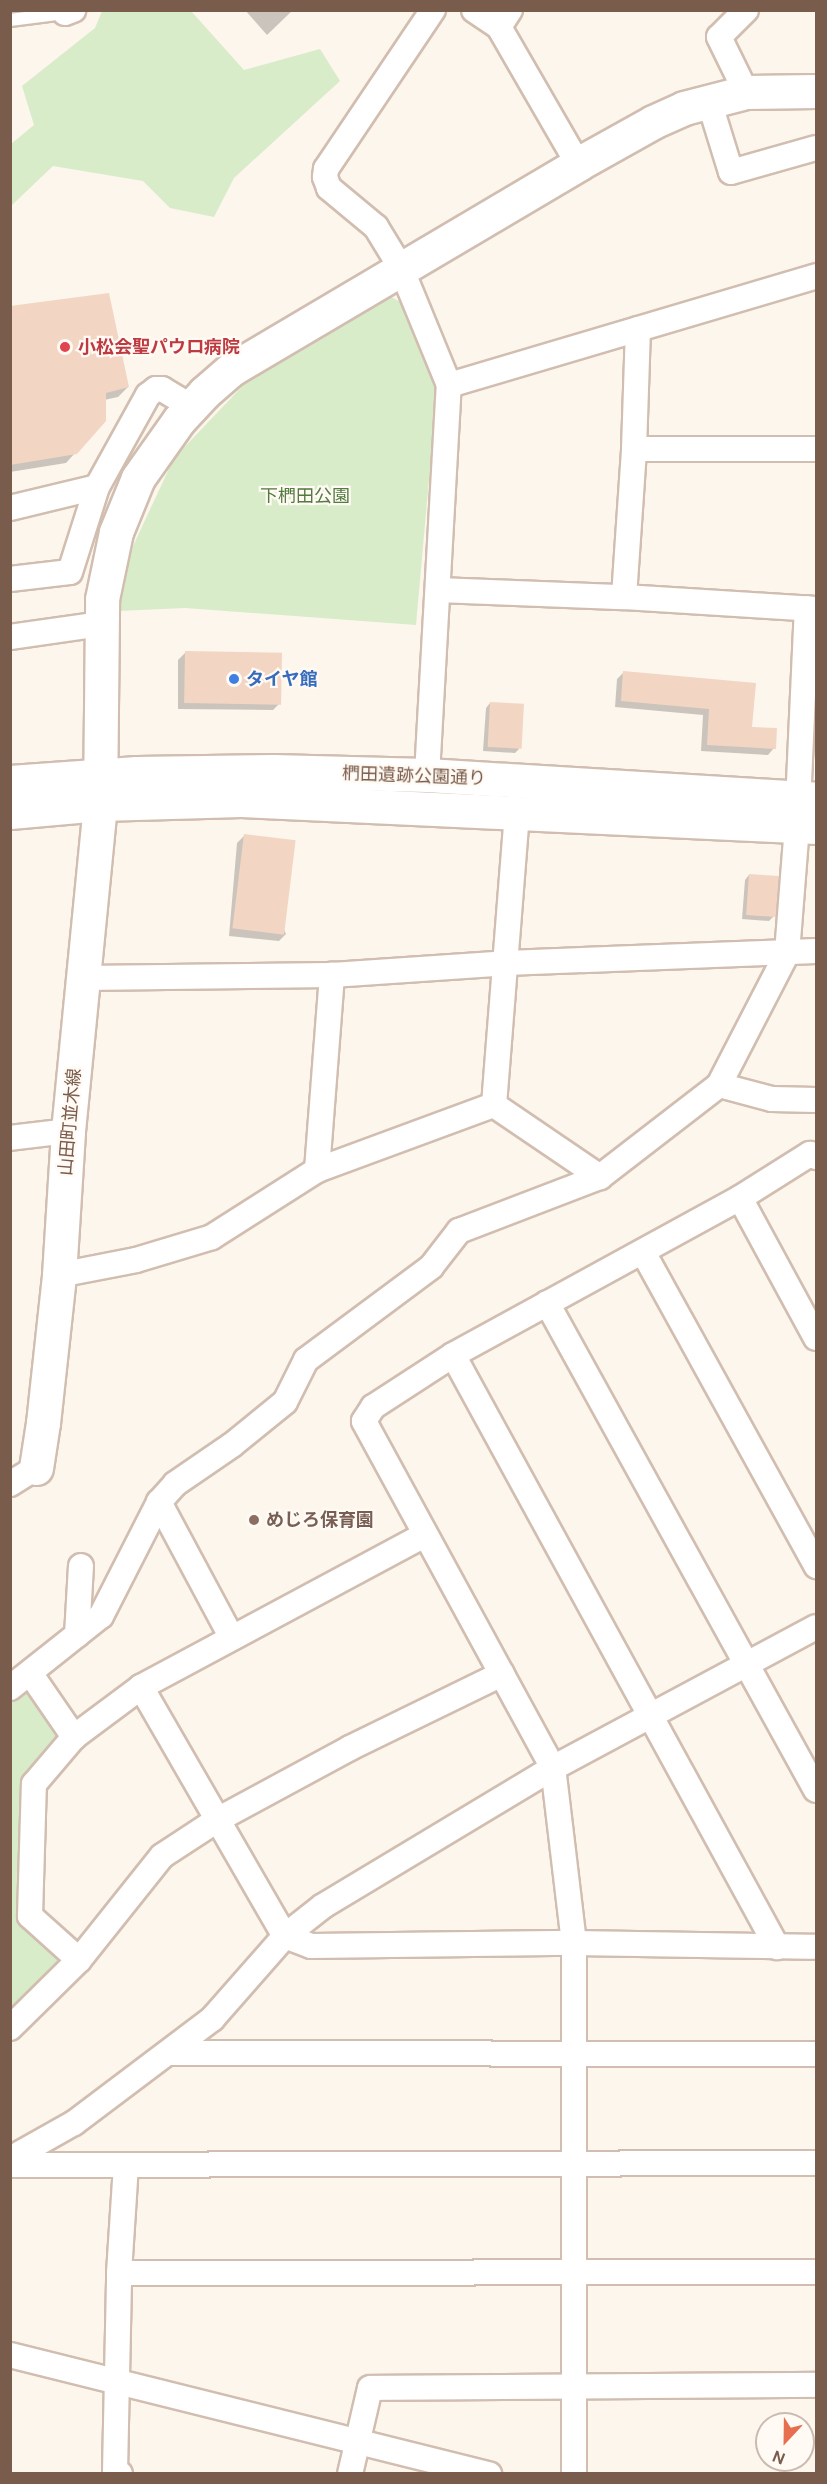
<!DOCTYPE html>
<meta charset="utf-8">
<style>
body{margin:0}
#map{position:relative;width:827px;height:2484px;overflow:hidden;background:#fdf6ec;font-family:"DM Sans","Noto Sans JP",sans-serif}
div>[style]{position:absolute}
.green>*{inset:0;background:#d8ecc9}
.shadow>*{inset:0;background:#0003}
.building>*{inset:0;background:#f3d5c3;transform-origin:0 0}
.roads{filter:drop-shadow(2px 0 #d1beb0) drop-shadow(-2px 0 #d1beb0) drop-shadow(0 2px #d1beb0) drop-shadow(0 -2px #d1beb0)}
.lane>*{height:12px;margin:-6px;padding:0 6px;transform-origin:6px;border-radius:6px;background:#fff}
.street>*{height:24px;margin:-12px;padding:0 12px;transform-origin:12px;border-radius:12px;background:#fff}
.secondary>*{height:33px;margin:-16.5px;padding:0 16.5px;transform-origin:16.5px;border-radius:16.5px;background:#fff}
.dots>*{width:16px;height:16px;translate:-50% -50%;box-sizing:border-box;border:3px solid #fffaf3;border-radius:50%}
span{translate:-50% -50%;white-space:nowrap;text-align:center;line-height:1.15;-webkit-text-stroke:4.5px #fffaf3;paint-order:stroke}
.health-label{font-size:18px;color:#be3a42;font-weight:700}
.left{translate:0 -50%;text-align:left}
.park-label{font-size:18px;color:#537a41}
.shop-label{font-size:18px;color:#366cbe;font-weight:700}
.street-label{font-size:18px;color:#7a5c4d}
.education-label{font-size:18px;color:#785e54;font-weight:700}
.frame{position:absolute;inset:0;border:12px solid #7a5c4d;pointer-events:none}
.north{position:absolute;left:755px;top:2412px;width:60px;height:60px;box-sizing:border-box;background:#fffaf3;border:2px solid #cabbb1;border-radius:50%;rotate:202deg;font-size:16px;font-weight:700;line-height:24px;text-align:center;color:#7a5c4d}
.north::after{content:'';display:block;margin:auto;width:21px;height:27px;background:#e76f51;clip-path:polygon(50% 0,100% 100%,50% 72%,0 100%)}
</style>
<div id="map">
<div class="green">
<i style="clip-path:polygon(102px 11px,191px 11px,244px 70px,320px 49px,340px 81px,234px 178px,214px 217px,170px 208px,143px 181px,53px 166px,11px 206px,11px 144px,34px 125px,22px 86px,95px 28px)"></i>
<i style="clip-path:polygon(388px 295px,402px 303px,437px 390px,416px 625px,185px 608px,118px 611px,133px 546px,174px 458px,255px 373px)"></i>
<i style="clip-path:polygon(28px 1683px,65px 1737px,26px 1783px,19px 1921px,59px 1961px,11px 2011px,11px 1698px)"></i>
</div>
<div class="shadow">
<i style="clip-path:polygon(245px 10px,293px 10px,267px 35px)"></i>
<i style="clip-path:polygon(10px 308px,128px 387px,118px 397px,104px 400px,76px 452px,66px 463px,10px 472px)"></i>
<i style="clip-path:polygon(185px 653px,280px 703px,273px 710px,178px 709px,178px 660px)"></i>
<i style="clip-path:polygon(624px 672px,755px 684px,751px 728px,774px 748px,768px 755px,701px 751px,703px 715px,615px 707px,617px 679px)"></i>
<i style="clip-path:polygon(490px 703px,519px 749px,515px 753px,483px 751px,486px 708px)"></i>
<i style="clip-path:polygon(244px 836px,286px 934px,279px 941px,229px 936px,237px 843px)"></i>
<i style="clip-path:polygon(749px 875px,774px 916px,769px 921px,742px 919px,745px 880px)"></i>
</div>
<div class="building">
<i style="clip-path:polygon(109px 293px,129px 387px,106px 393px,106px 421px,77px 454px,10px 465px,10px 306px)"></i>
<i style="left:185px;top:651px;width:97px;height:52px;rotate:1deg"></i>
<i style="clip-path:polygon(623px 671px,756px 683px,752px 727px,777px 728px,776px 749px,707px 745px,709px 709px,621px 701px)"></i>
<i style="left:490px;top:702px;width:34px;height:45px;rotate:3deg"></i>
<i style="left:244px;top:834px;width:52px;height:95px;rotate:7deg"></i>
<i style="left:749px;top:874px;width:30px;height:41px;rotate:4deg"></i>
</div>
<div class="roads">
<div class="lane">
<i style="left:10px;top:20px;width:55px;rotate:-7.3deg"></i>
</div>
<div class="street">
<i style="left:474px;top:10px;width:30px;rotate:34deg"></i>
<i style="left:510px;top:10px;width:20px;rotate:123deg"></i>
<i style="left:499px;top:27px;width:158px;rotate:60deg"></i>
<i style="left:746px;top:10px;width:38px;rotate:135deg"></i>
<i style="left:719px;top:37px;width:61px;rotate:63.9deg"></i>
<i style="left:65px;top:13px;width:9px;rotate:-21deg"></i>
<i style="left:709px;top:101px;width:74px;rotate:72.8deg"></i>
<i style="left:731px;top:172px;width:88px;rotate:-15.8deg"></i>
<i style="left:449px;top:385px;width:383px;rotate:-16.5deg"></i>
<i style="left:634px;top:449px;width:182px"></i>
<i style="left:10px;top:508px;width:89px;rotate:-13.6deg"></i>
<i style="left:97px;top:487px;width:105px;rotate:-61deg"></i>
<i style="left:148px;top:395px;width:10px;rotate:-37deg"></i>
<i style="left:156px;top:389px;width:6px"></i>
<i style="left:162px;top:389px;width:33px;rotate:31deg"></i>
<i style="left:10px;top:579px;width:60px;rotate:-6.7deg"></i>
<i style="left:70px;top:572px;width:89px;rotate:-72.4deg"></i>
<i style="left:438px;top:590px;width:186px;rotate:2.2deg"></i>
<i style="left:624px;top:597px;width:192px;rotate:3.6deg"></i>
<i style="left:624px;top:597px;width:148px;rotate:-86.1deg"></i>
<i style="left:634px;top:449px;width:120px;rotate:-88.1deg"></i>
<i style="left:10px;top:637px;width:91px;rotate:-8.2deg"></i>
<i style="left:427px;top:775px;width:391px;rotate:-86.8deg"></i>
<i style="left:449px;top:385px;width:126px;rotate:-112.3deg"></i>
<i style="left:401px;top:268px;width:48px;rotate:-121.4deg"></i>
<i style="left:376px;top:227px;width:61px;rotate:-140.3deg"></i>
<i style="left:329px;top:188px;width:12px;rotate:-110deg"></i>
<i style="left:325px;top:177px;width:8px;rotate:-83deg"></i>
<i style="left:326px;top:169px;width:192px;rotate:-56.1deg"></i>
<i style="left:84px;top:978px;width:248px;rotate:-0.7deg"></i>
<i style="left:332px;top:975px;width:174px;rotate:-3.9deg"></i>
<i style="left:506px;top:963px;width:310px;rotate:-2.2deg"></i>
<i style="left:719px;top:1085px;width:55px;rotate:14.8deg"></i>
<i style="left:772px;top:1099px;width:44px;rotate:1.3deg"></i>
<i style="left:494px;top:1105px;width:128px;rotate:34.2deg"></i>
<i style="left:10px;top:1138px;width:58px;rotate:-6.9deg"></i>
<i style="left:317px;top:1170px;width:196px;rotate:-85.6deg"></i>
<i style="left:740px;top:1198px;width:159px;rotate:61.5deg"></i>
<i style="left:643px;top:1252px;width:359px;rotate:61.1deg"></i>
<i style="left:59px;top:1275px;width:78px;rotate:-11deg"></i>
<i style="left:136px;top:1260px;width:79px;rotate:-16.8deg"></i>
<i style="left:212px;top:1237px;width:125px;rotate:-32.5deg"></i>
<i style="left:317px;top:1170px;width:189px;rotate:-20.2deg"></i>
<i style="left:494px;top:1105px;width:294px;rotate:-85.5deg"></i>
<i style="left:547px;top:1303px;width:556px;rotate:61.09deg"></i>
<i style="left:453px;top:1355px;width:675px;rotate:61.31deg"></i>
<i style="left:10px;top:1484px;width:31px;rotate:-32deg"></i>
<i style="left:159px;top:1502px;width:154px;rotate:61.8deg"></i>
<i style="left:77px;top:1635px;width:69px;rotate:-86.7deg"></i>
<i style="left:30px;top:1673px;width:78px;rotate:55.5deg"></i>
<i style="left:141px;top:1687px;width:288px;rotate:60deg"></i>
<i style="left:285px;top:1936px;width:28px;rotate:21deg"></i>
<i style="left:311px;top:1946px;width:263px;rotate:-0.7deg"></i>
<i style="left:574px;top:1943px;width:242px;rotate:0.9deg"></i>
<i style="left:10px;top:1688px;width:116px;rotate:-38.4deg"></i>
<i style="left:101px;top:1616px;width:128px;rotate:-63deg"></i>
<i style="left:159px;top:1502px;width:24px;rotate:-48deg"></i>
<i style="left:175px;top:1484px;width:69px;rotate:-34.4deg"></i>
<i style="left:232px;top:1445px;width:68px;rotate:-39.1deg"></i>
<i style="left:285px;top:1402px;width:47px;rotate:-63.4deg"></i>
<i style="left:306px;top:1360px;width:156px;rotate:-36.6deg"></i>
<i style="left:431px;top:1267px;width:46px;rotate:-52.1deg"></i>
<i style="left:459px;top:1231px;width:151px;rotate:-21deg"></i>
<i style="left:600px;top:1177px;width:150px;rotate:-37.7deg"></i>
<i style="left:719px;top:1085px;width:148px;rotate:-62.7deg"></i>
<i style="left:787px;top:953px;width:127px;rotate:-85.5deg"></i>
<i style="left:797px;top:826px;width:218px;rotate:-87.4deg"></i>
<i style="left:79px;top:1960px;width:66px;rotate:-138.1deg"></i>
<i style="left:30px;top:1916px;width:132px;rotate:-88.3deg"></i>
<i style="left:34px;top:1784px;width:62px;rotate:-49.6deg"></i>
<i style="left:74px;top:1737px;width:84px;rotate:-36.7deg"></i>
<i style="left:141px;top:1687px;width:322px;rotate:-28.2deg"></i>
<i style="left:10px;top:2028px;width:97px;rotate:-44.6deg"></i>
<i style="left:79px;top:1960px;width:133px;rotate:-51.4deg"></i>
<i style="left:162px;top:1856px;width:66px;rotate:-33.2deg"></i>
<i style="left:217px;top:1820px;width:151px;rotate:-28.4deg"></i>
<i style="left:350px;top:1748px;width:169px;rotate:-26deg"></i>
<i style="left:169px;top:2053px;width:647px;rotate:0.09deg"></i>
<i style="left:10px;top:2159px;width:73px;rotate:-29.4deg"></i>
<i style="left:74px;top:2123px;width:173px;rotate:-37deg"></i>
<i style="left:212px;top:2019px;width:111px;rotate:-48.7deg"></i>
<i style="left:285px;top:1936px;width:48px;rotate:-38.3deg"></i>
<i style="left:323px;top:1906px;width:268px;rotate:-31deg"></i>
<i style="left:553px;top:1768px;width:298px;rotate:-28.2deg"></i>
<i style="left:10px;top:2165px;width:806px;rotate:-0.14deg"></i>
<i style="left:119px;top:2273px;width:697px;rotate:-0.08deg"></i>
<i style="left:10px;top:2355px;width:494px;rotate:14deg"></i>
<i style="left:120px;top:2474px;width:5px;rotate:-158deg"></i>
<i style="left:115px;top:2472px;width:199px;rotate:-88.8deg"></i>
<i style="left:119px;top:2273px;width:107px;rotate:-86.3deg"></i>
<i style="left:350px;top:2474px;width:88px;rotate:-76.9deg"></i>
<i style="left:370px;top:2388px;width:446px;rotate:-0.4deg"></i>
<i style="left:574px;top:2474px;width:531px;rotate:-90deg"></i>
<i style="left:574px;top:1943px;width:176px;rotate:-96.8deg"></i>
<i style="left:553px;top:1768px;width:395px;rotate:-118.6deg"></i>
<i style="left:364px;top:1421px;width:17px;rotate:-57deg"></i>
<i style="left:373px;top:1407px;width:95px;rotate:-33deg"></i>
<i style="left:453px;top:1355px;width:327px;rotate:-28.7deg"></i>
<i style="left:740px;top:1198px;width:83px;rotate:-32.2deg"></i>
<i style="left:810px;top:1154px;width:7px;rotate:27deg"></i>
</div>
<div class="secondary">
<i style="left:10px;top:782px;width:127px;rotate:-4.1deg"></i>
<i style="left:137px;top:773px;width:136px;rotate:-0.8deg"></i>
<i style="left:273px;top:771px;width:154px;rotate:1.5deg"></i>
<i style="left:427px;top:775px;width:390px;rotate:3.5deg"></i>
<i style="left:10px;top:812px;width:90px;rotate:-5.1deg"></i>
<i style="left:100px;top:804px;width:141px;rotate:-1.6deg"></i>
<i style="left:241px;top:800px;width:576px;rotate:2.69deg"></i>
<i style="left:36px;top:1468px;width:46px;rotate:-81.2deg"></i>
<i style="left:43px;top:1423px;width:149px;rotate:-83.8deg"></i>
<i style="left:59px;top:1275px;width:144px;rotate:-86.4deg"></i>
<i style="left:68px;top:1131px;width:329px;rotate:-84.4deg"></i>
<i style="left:100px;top:804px;width:205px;rotate:-89.4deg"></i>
<i style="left:102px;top:599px;width:68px;rotate:-78.2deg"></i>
<i style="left:116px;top:532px;width:58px;rotate:-67.8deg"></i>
<i style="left:138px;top:478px;width:71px;rotate:-54.7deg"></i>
<i style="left:179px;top:420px;width:37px;rotate:-47deg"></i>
<i style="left:204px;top:393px;width:37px;rotate:-41deg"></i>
<i style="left:232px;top:369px;width:402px;rotate:-30.6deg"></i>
<i style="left:578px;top:164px;width:86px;rotate:-29.2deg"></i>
<i style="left:653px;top:122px;width:34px;rotate:-24deg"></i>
<i style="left:684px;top:108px;width:64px;rotate:-14.5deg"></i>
<i style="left:746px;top:92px;width:70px;rotate:-0.8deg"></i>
</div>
</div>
<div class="dots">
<i style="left:65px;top:347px;background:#e0444e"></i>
<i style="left:234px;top:679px;background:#3f7fe0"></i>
<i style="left:254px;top:1520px;background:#8d6e63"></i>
</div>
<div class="health-label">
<span class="left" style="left:78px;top:347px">小松会聖パウロ病院</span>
</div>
<div class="park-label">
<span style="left:305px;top:496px">下椚田公園</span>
</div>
<div class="shop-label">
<span class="left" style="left:246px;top:679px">タイヤ館</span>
</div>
<div class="street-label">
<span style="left:414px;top:776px;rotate:2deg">椚田遺跡公園通り</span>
<span style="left:70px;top:1122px;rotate:-85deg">山田町並木線</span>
</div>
<div class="education-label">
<span class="left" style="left:266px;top:1520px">めじろ保育園</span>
</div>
<div class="frame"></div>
<div class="north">N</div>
</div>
